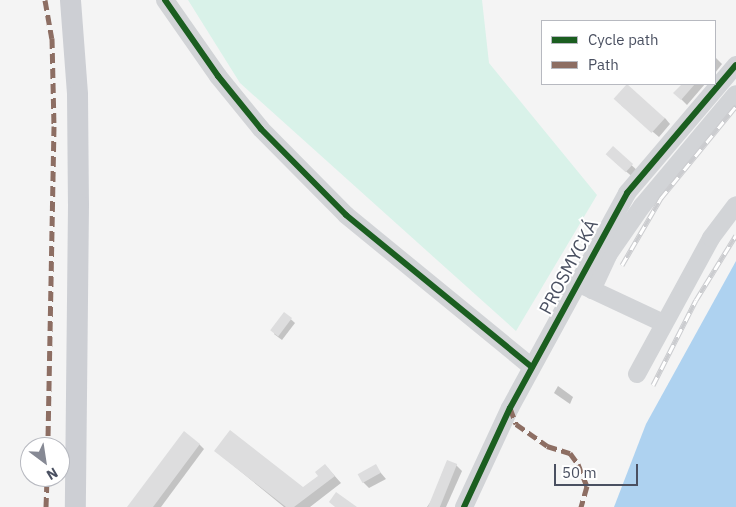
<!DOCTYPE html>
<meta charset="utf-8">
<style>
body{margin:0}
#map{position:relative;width:736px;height:507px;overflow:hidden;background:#f4f4f4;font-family:"IBM Plex Sans",sans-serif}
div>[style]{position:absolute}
.green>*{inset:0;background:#d9f2e9}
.water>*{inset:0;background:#aed2f0}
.shadow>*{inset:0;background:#0003}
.building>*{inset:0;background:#ddddde;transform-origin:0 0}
.minor>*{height:18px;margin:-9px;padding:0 9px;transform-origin:9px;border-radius:9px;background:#d2d4d7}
.major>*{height:21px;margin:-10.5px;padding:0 10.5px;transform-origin:10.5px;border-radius:10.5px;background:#cdcfd4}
.rail>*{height:5px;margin-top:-2.5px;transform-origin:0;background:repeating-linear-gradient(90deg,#fff 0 9px,#cbcccf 0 18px);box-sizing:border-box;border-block:1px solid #cbcccf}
.quiet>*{height:5px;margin-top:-2.5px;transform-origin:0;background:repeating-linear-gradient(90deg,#8d6e63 0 10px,transparent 0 15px)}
.cycleway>*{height:6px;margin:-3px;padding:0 3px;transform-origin:3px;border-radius:3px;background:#1b5e20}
span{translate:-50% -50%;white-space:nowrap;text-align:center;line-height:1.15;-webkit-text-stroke:4px #fff;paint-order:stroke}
.street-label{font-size:18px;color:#4a5061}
.legend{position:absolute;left:541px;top:20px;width:175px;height:65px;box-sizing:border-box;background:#fff;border:1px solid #b7b9c0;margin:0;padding:6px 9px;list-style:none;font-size:15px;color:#4a5061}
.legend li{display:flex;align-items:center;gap:10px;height:25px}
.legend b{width:25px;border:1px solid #b7b9c0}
.north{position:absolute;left:20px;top:437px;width:50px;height:50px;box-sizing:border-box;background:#fff;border:1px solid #b7b9c0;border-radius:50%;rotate:149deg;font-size:14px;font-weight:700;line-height:20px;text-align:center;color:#4a5061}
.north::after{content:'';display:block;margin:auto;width:18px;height:22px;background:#868994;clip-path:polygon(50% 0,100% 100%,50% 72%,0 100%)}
.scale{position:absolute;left:554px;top:464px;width:84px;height:22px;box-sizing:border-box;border:2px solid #4a5061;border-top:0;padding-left:6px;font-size:15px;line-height:18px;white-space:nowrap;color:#4a5061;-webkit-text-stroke:4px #fff;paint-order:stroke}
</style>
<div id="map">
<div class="green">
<i style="clip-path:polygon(188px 0,482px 0,489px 63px,597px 195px,516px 331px,240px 83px)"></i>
</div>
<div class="water">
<i style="clip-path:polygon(736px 261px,736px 507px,614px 507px,646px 424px)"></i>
</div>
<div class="shadow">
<i style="clip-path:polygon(715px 57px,722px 64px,715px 73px)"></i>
<i style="clip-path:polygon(683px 84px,705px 84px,687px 105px,675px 93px)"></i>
<i style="clip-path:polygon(621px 105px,665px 118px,670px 124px,659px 137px)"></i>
<i style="clip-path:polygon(613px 148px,640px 173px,635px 179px,615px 162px)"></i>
<i style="clip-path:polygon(284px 313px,295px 323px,282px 340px,274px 334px)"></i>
<i style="clip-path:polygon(558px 386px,573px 397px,570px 404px,554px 393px)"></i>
<i style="clip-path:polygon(199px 444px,204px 449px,161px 507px,129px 507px)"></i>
<i style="clip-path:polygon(223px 457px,303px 488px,319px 476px,325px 465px,341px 483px,310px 507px,284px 507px)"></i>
<i style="clip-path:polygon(456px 465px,462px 471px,446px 507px,427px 507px)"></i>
<i style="clip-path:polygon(375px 466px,386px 479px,369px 488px,363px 482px)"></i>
</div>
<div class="building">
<i style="left:627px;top:84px;width:51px;height:20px;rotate:42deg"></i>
<i style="clip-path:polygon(682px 84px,695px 84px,681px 100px,673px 93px)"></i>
<i style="left:613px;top:146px;width:27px;height:11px;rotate:42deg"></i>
<i style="left:284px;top:312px;width:10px;height:23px;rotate:37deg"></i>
<i style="clip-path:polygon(230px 430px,303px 487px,318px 476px,315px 472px,325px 464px,335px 476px,294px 507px,286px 507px,214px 451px)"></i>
<i style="clip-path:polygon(184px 431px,200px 444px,153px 507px,127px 507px)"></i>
<i style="left:447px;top:460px;width:11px;height:51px;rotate:22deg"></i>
<i style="left:376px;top:464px;width:10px;height:21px;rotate:61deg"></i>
<i style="clip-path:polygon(336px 492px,357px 507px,335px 507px,329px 502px)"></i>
</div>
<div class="minor">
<i style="left:165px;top:0;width:93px;rotate:55.1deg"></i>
<i style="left:218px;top:76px;width:68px;rotate:50.9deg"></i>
<i style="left:261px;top:129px;width:121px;rotate:45.3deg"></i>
<i style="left:346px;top:215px;width:240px;rotate:39.3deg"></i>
<i style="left:582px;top:285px;width:89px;rotate:25.1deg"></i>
<i style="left:592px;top:290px;width:38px;rotate:-65deg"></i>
<i style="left:608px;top:255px;width:60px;rotate:-55.2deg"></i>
<i style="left:642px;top:206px;width:146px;rotate:-50deg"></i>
<i style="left:637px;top:374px;width:155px;rotate:-61.4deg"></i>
<i style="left:711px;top:238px;width:41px;rotate:-52.9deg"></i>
<i style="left:464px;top:507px;width:109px;rotate:-65.1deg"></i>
<i style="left:510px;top:408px;width:245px;rotate:-61.4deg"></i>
<i style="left:627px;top:193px;width:168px;rotate:-49.6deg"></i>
</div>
<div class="major">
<i style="left:70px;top:0;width:94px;rotate:85.7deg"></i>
<i style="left:77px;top:94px;width:110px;rotate:89.5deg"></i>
<i style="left:78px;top:204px;width:303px;rotate:90.6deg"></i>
</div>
<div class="rail">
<i style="left:622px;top:265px;width:78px;rotate:-59.8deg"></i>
<i style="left:661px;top:198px;width:119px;rotate:-50.8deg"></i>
<i style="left:653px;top:385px;width:95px;rotate:-63.2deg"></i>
<i style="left:696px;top:300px;width:76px;rotate:-58.4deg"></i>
</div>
<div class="quiet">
<i style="left:45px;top:0;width:39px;rotate:80deg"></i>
<i style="left:52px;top:38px;width:88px;rotate:88.7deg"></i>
<i style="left:54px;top:126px;width:321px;rotate:91.1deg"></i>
<i style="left:510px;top:408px;width:17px;rotate:69deg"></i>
<i style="left:516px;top:424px;width:38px;rotate:35deg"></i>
<i style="left:547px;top:446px;width:24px;rotate:17deg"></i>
<i style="left:570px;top:453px;width:14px;rotate:54deg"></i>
<i style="left:578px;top:464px;width:24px;rotate:68deg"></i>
<i style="left:587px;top:486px;width:22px;rotate:106deg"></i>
<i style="left:46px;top:507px;width:30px;rotate:-88deg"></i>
</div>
<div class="cycleway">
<i style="left:165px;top:0;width:93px;rotate:55.1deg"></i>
<i style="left:218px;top:76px;width:68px;rotate:50.9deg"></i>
<i style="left:261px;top:129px;width:121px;rotate:45.3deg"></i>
<i style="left:346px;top:215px;width:240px;rotate:39.3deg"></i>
<i style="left:464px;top:507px;width:109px;rotate:-65.1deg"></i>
<i style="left:510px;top:408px;width:245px;rotate:-61.4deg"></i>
<i style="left:627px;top:193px;width:168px;rotate:-49.6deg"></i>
</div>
<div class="street-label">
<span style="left:569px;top:267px;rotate:-62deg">PROSMYCKÁ</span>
</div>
<ul class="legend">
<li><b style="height:6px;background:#1b5e20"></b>Cycle path</li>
<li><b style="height:6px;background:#8d6e63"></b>Path</li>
</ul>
<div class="north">N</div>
<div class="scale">50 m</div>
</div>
